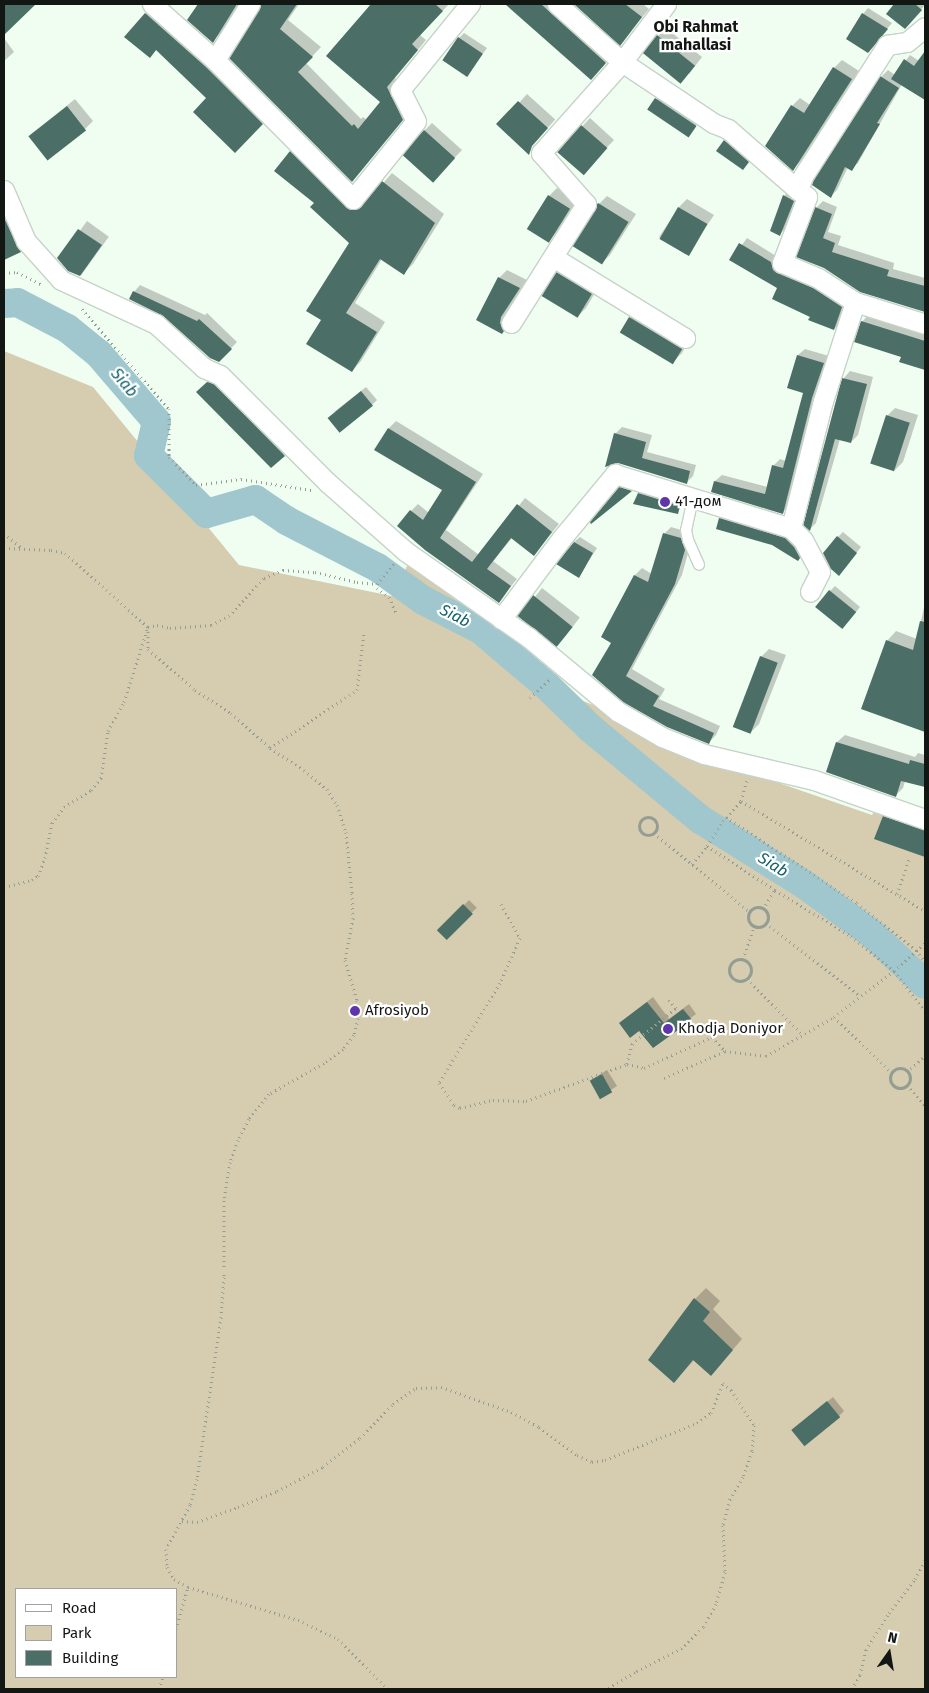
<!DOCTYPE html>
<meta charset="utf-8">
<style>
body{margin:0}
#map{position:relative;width:929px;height:1693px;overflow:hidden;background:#f0fdf1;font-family:"Fira Sans",sans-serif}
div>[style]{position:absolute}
.green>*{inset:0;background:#d6ccb0}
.shadow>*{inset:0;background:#0003;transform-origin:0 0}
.river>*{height:29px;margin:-14.5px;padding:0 14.5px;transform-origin:14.5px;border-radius:14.5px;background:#9fc7cd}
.building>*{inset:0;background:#4b6f66;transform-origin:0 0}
.path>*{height:3px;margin-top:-1.5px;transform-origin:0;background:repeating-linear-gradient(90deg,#949d94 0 1px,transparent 0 5px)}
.path>.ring{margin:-1.5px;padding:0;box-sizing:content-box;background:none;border:3px solid #949d94;border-radius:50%}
.roads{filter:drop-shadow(1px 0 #c6d3c8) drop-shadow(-1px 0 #c6d3c8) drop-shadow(0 1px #c6d3c8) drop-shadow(0 -1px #c6d3c8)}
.lane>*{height:10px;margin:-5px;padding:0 5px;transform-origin:5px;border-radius:5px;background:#fff}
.street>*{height:19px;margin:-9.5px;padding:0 9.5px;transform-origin:9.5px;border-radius:9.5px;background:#fff}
.dots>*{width:14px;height:14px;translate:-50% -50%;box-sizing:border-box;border:2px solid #fff;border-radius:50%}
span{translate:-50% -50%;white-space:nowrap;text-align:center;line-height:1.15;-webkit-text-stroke:4.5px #fff;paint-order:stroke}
.poi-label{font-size:15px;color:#131713}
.left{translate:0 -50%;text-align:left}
.neighbourhood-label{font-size:16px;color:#131713;font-weight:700}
.water-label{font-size:16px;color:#12626b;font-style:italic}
.frame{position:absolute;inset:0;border:5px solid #131713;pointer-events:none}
.legend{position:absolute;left:15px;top:1588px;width:162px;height:90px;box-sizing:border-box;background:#fff;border:1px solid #a1a2a1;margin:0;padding:6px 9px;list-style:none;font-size:15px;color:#131713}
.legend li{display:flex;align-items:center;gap:10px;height:25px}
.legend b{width:25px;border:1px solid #a1a2a1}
.north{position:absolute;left:864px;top:1628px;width:50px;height:50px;-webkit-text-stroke:4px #fff;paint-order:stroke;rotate:13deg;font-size:14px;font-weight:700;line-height:20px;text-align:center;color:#131713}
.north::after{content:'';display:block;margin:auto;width:18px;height:22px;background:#131713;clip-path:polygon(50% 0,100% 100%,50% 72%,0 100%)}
</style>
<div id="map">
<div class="green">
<i style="clip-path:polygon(evenodd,4px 351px,93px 387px,239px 565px,392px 596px,412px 556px,560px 692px,596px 706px,694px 761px,779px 783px,872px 815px,876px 808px,925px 826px,925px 1689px,4px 1689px,4px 351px,16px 1589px,176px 1589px,176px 1677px,16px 1677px,16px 1589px)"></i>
</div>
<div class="shadow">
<i style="clip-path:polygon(4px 4px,34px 4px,4px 33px)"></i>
<i style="clip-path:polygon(199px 4px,239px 4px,221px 33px,212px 41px,189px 20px)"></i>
<i style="clip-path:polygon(263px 4px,299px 4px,288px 20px,321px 47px,306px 63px,361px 119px,363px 117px,367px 120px,382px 102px,328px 56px,375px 4px,449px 4px,420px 35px,426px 40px,395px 78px,411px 110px,352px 180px,261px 10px)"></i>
<i style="clip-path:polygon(506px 4px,552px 4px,611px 56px,591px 78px)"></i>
<i style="clip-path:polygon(578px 4px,643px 4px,649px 9px,620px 44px,577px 5px)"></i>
<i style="clip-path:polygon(895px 4px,925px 4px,925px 5px,910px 22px,887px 14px)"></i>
<i style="clip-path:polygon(154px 6px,270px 115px,235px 151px,208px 98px,157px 49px,150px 57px,126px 36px)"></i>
<i style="clip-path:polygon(868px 8px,892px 23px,873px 46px,863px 14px)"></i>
<i style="clip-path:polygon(666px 28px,702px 57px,689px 74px,658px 36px)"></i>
<i style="clip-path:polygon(464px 33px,487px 48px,466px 76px,459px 38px)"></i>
<i style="clip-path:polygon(4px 38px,14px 52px,4px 61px)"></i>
<i style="clip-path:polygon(925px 53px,925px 99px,902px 84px,858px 163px,851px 169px,848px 167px,837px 190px,831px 196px,881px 77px,888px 70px,895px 75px,910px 55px,919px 61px)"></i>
<i style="clip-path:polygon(842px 60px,859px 71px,801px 161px,793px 169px,792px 106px,800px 98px,810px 105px,834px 68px)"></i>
<i style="left:527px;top:94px;width:38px;height:42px;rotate:42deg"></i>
<i style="clip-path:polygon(661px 94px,700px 120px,692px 131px,648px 110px)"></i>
<i style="clip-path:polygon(75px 99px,93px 121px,85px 129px,30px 136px)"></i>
<i style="clip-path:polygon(590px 118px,614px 140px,590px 165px,559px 151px)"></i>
<i style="clip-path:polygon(432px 123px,462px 150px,441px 172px,424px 131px)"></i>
<i style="clip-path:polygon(730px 136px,753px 156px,743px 169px,725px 141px)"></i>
<i style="clip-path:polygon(300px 143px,361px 201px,370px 198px,392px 173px,444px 214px,413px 264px,404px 273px,382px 259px,355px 303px,385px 322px,361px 361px,352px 371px,323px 320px,350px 243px,316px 203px,291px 152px)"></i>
<i style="clip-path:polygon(557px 188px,577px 201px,556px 233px,548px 241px,549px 196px)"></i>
<i style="clip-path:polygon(789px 191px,798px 195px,785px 229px,780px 234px,784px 196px)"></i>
<i style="clip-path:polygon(4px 195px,27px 244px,20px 251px,4px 258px)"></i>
<i style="clip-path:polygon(607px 196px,636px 214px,610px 255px,602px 263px,599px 204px)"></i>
<i style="clip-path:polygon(687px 199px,714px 215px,693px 246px,685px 254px,659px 237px,679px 207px)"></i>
<i style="clip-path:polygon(823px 201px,837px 207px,828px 232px,841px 236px,838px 245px,894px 263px,893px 269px,925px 278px,925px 311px,860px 291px,825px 267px,816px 208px)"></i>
<i style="left:87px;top:221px;width:27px;height:47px;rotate:36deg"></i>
<i style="clip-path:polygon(747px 238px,847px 300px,840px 323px,834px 329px,811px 316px,779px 288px,731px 260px)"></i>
<i style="clip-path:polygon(565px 265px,599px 286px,586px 308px,578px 316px,557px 273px)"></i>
<i style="clip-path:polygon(507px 270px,527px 280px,509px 308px,507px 314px,510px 324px,502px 332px,477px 319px,499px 278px)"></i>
<i style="clip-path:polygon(140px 285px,205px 315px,207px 313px,237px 342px,219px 361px,134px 292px)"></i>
<i style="clip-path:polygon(638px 310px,689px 340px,682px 353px,674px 361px,622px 333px,630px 318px)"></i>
<i style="clip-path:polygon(868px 315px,925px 333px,925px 369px,901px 361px,902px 356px,862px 322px)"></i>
<i style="clip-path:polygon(805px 349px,829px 356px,789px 506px,783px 512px,713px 491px,715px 481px,722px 475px,768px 487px,774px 465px,780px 459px,786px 461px,805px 392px,789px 387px,798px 355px)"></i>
<i style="clip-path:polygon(850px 371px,873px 377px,858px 435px,851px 442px,840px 439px,816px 523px,810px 529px,805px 524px,844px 378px)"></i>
<i style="left:215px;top:375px;width:105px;height:24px;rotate:44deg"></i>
<i style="clip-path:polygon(366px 387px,377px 400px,372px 405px,334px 412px)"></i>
<i style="clip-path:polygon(895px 408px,918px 415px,903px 462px,895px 470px,887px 416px)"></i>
<i style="clip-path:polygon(396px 421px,483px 474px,446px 530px,479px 555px,525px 498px,559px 524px,540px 547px,512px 538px,493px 561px,517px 579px,499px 601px,411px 511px,418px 504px,429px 513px,444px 490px,376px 450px,389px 428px)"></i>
<i style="clip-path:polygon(622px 427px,652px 435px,647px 452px,696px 465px,693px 476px,686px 483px,618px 462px,615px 434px)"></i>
<i style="clip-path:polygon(622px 485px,633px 489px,592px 522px,620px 488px)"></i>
<i style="clip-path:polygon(642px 491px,681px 503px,679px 510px,677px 513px,639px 494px)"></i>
<i style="clip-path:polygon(725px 513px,790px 533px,803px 555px,798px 560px,772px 544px,717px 529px,720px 518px)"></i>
<i style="clip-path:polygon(671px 527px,688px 532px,691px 542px,682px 575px,632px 669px,665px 689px,659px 699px,720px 726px,716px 735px,709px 742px,624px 701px,613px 642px,635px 575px,642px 568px,652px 574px,664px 534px)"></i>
<i style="clip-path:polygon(843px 532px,861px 547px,844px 569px,838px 537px)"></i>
<i style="clip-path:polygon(580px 537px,597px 548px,579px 576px,574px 542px)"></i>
<i style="clip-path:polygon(835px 586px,860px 607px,848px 622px,830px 591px)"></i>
<i style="left:542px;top:588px;width:48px;height:36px;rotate:38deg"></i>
<i style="clip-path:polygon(925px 603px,925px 731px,862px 708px,887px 641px,896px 631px,917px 639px)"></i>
<i style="clip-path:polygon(769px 649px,786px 655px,759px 724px,751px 732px,761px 657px)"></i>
<i style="clip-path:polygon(845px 735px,915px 757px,918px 753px,925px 755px,925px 785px,905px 781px,903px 788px,896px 795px,837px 742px)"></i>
<i style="clip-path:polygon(892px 809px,925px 819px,925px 856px,876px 838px,884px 817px)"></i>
<i style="left:469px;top:900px;width:11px;height:43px;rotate:45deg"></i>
<i style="clip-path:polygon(653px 997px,669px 1019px,689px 1004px,696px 1014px,653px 1047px,639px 1030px,626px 1018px)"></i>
<i style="left:607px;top:1070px;width:19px;height:19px;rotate:58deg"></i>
<i style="clip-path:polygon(706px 1288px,720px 1301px,713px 1309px,742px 1339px,711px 1375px,694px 1360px,674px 1382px,695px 1299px)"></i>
<i style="clip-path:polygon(833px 1397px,844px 1411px,839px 1416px,798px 1426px)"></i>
</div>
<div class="river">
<i style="left:4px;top:303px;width:13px;rotate:-4deg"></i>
<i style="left:17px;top:302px;width:56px;rotate:27.5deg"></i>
<i style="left:67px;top:328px;width:40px;rotate:39deg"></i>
<i style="left:98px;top:353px;width:89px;rotate:49.5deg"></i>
<i style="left:156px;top:421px;width:35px;rotate:103deg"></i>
<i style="left:148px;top:455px;width:82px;rotate:45deg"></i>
<i style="left:206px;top:513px;width:51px;rotate:-15.9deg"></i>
<i style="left:255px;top:499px;width:37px;rotate:34deg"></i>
<i style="left:286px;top:520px;width:102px;rotate:27.3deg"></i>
<i style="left:377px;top:567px;width:57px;rotate:35.7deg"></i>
<i style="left:423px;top:600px;width:64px;rotate:27deg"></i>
<i style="left:480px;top:629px;width:88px;rotate:40.4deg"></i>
<i style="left:547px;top:686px;width:59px;rotate:44.3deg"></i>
<i style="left:589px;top:727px;width:144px;rotate:39.7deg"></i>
<i style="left:700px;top:819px;width:123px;rotate:32deg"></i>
<i style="left:804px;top:884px;width:83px;rotate:36.2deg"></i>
<i style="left:871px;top:933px;width:74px;rotate:43.4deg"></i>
</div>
<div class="building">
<i style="clip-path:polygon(4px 4px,36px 4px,4px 35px)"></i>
<i style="clip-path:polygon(198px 4px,237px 4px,213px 43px,187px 20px)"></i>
<i style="clip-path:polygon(261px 4px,297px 4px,280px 29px,313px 57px,298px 72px,352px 126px,354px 124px,358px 129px,380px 102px,326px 56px,371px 4px,435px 4px,443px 11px,412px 44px,418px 50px,387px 87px,403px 120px,352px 182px,229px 58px)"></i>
<i style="clip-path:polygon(505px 4px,541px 4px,606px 63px,591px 80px)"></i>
<i style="clip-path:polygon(577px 4px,625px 4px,642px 17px,620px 46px,575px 5px)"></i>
<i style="clip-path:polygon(894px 4px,915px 4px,922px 10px,905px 29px,886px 14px)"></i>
<i style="clip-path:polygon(145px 13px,207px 68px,263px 124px,235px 153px,193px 112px,206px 98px,156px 50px,150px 58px,124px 37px)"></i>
<i style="clip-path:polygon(862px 13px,888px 29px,868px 53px,846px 39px)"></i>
<i style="left:657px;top:35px;width:49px;height:23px;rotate:39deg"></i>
<i style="left:458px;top:37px;width:30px;height:28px;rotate:34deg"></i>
<i style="clip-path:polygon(925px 51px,925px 100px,891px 79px,904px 59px,914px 66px)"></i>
<i style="clip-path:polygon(833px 67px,852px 79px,793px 171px,765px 146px,791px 105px,804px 113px)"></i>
<i style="clip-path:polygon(880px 76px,899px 88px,877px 123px,880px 124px,852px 171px,845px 167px,831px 198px,812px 185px,813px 181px)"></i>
<i style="left:655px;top:98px;width:50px;height:14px;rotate:34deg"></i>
<i style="clip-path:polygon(518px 101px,548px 128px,532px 146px,529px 155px,496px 124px)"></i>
<i style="left:67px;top:106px;width:31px;height:49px;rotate:52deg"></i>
<i style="left:581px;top:125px;width:35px;height:36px;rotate:41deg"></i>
<i style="left:424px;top:130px;width:42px;height:33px;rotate:42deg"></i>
<i style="clip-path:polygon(724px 140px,749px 162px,743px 170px,716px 151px)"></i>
<i style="clip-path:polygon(290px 151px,350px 210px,361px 206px,382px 181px,435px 223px,404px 275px,380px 259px,346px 313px,377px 332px,352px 372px,306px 344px,321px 320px,306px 311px,349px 243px,310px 207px,314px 203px,274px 171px)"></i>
<i style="left:548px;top:195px;width:26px;height:40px;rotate:32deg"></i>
<i style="clip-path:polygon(783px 195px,794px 201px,780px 236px,770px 231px)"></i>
<i style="left:598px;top:203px;width:36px;height:50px;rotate:32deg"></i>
<i style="left:678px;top:207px;width:34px;height:37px;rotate:30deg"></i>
<i style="clip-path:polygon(815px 207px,832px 214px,823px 238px,835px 243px,832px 252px,889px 270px,887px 276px,925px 286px,925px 312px,860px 292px,824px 268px,796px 257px)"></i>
<i style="clip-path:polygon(4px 218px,21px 252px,4px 260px)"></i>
<i style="clip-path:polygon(78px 229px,102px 245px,80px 276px,68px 271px,57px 258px)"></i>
<i style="clip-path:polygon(739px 243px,771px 262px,773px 270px,777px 273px,813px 288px,842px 307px,834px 330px,808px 320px,810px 317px,772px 299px,777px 288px,729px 260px)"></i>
<i style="left:556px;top:272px;width:42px;height:28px;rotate:31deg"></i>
<i style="clip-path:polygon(498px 277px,520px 288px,501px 317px,500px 323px,504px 331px,502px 334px,476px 320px)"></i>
<i style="clip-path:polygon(133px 291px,197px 321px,199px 319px,232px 349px,219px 362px,210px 358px,163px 316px,129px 299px)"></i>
<i style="left:629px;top:317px;width:62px;height:18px;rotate:31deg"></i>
<i style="clip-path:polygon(861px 321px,925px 341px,925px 370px,899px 362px,901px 357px,854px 342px)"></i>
<i style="clip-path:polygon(797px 355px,824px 363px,812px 398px,783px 514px,711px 492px,714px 481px,765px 494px,772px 465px,783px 468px,803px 393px,787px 388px)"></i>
<i style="clip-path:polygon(842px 378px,867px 384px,851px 443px,835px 439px,810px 531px,803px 525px)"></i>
<i style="clip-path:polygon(207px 382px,214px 384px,285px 456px,271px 468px,196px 392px)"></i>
<i style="left:361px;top:391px;width:19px;height:43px;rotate:51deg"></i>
<i style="left:886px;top:415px;width:25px;height:51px;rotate:18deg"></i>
<i style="clip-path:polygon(388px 428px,476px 482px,440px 538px,472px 562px,517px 504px,552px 532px,534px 556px,511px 538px,487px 569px,511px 586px,499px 603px,425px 550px,397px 526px,410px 510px,423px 520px,442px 490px,374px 450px)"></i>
<i style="clip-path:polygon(614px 433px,646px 442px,642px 458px,690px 471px,687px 484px,618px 463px,605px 467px)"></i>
<i style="clip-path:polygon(619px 487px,632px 491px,591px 524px,590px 522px)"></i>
<i style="clip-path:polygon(638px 493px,680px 506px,678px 514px,633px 504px)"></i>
<i style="clip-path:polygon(719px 518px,785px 538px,794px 547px,800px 558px,798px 561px,772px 545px,716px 529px)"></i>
<i style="clip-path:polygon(663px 533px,681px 538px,685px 550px,675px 584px,626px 676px,659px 696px,653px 706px,714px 733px,709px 744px,667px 727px,623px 702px,592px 675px,611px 643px,601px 637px,634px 575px,648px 582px)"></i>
<i style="clip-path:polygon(837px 536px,857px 553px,839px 576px,831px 569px,823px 553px)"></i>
<i style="clip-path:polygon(574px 542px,593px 553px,579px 578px,556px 564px)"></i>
<i style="left:829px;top:590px;width:35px;height:22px;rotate:39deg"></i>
<i style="left:533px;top:595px;width:51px;height:26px;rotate:39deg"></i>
<i style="clip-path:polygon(920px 621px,925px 622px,925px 732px,861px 709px,886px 640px,913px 650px)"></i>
<i style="left:760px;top:656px;width:19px;height:76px;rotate:21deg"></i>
<i style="clip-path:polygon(836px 742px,909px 764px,910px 760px,925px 764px,925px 787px,901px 781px,896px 797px,826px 772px)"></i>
<i style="clip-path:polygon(883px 816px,925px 830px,925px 857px,874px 839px)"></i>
<i style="left:463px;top:904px;width:14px;height:37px;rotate:45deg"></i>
<i style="clip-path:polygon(647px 1002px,664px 1023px,683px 1009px,692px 1020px,653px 1048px,639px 1031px,630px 1038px,619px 1023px)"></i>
<i style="left:602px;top:1074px;width:21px;height:14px;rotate:61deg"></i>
<i style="clip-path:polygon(694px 1298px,710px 1312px,703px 1321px,733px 1350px,711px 1376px,693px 1360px,674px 1383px,648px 1360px)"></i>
<i style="left:827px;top:1401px;width:21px;height:46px;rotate:51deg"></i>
</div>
<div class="path">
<i style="left:4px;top:273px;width:13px;rotate:-4deg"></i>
<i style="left:17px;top:272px;width:28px;rotate:27deg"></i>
<i style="left:82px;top:309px;width:133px;rotate:49deg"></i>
<i style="left:169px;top:409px;width:48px;rotate:90deg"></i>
<i style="left:169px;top:457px;width:39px;rotate:46deg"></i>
<i style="left:196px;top:485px;width:45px;rotate:-7.6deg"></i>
<i style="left:241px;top:479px;width:71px;rotate:8.9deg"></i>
<i style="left:4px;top:533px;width:23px;rotate:40deg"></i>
<i style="left:4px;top:548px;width:47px;rotate:2.4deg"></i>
<i style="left:51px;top:550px;width:14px;rotate:12deg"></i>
<i style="left:65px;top:553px;width:111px;rotate:41.7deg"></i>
<i style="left:148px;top:627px;width:22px;rotate:90deg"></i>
<i style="left:148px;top:649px;width:62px;rotate:41.1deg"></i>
<i style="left:195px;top:690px;width:43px;rotate:32.6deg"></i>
<i style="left:231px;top:713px;width:52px;rotate:41.9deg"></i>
<i style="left:270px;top:748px;width:40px;rotate:32.9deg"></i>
<i style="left:304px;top:770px;width:30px;rotate:40deg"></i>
<i style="left:327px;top:789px;width:19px;rotate:58deg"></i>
<i style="left:337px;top:805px;width:28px;rotate:72deg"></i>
<i style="left:346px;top:832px;width:61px;rotate:84.4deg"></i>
<i style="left:352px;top:893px;width:25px;rotate:88deg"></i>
<i style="left:353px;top:918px;width:43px;rotate:100.8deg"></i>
<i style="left:345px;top:960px;width:42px;rotate:73.3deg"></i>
<i style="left:357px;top:1000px;width:18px;rotate:87deg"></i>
<i style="left:358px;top:1018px;width:17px;rotate:103deg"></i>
<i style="left:354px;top:1035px;width:18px;rotate:128deg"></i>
<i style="left:343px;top:1049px;width:24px;rotate:144deg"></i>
<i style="left:324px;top:1063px;width:63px;rotate:150.6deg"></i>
<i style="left:269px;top:1094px;width:32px;rotate:129deg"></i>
<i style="left:249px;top:1119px;width:24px;rotate:118deg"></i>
<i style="left:238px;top:1140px;width:23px;rotate:110deg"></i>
<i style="left:230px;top:1162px;width:38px;rotate:99deg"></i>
<i style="left:224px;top:1200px;width:77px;rotate:90deg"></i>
<i style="left:224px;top:1277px;width:40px;rotate:94.3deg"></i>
<i style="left:221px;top:1317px;width:164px;rotate:98.4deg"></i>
<i style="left:197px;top:1479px;width:27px;rotate:105deg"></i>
<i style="left:190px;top:1505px;width:50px;rotate:118.6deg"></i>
<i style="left:166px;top:1549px;width:18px;rotate:87deg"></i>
<i style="left:167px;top:1567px;width:14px;rotate:60deg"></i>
<i style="left:174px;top:1579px;width:16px;rotate:30deg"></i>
<i style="left:188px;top:1587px;width:115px;rotate:16.7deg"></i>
<i style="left:298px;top:1620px;width:44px;rotate:25.4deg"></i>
<i style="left:338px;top:1639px;width:71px;rotate:45deg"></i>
<i style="left:377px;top:584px;width:27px;rotate:-51deg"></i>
<i style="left:377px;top:584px;width:4px;rotate:90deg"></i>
<i style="left:377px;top:588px;width:15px;rotate:37deg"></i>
<i style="left:389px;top:597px;width:17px;rotate:66deg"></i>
<i style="left:530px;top:698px;width:29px;rotate:-44deg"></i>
<i style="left:270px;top:748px;width:105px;rotate:-33.7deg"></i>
<i style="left:357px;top:690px;width:58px;rotate:-83.1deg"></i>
<i style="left:741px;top:801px;width:214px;rotate:30.9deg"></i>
<i class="ring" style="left:639px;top:817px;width:15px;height:15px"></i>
<i style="left:726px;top:817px;width:157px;rotate:33.3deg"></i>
<i style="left:857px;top:903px;width:75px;rotate:38.5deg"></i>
<i style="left:916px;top:950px;width:15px;rotate:53deg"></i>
<i style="left:654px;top:833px;width:124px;rotate:39.5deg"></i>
<i style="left:707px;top:846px;width:30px;rotate:-57deg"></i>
<i style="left:723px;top:821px;width:27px;rotate:-48deg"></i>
<i style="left:741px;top:801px;width:22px;rotate:-74deg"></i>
<i style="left:692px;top:864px;width:23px;rotate:-50deg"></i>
<i style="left:707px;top:846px;width:81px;rotate:32.9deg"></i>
<i style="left:775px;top:890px;width:89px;rotate:31.2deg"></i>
<i style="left:851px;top:936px;width:55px;rotate:39.1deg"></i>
<i style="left:894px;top:971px;width:42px;rotate:-42.1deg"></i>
<i style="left:4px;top:887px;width:29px;rotate:-14deg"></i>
<i style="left:32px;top:880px;width:7px;rotate:-34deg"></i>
<i style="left:38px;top:876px;width:19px;rotate:-69deg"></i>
<i style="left:45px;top:858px;width:36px;rotate:-79deg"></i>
<i style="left:52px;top:823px;width:20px;rotate:-53deg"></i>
<i style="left:64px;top:807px;width:32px;rotate:-32deg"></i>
<i style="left:91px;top:790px;width:16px;rotate:-50deg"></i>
<i style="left:101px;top:778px;width:48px;rotate:-81.5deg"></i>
<i style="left:108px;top:731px;width:33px;rotate:-61deg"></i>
<i style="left:124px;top:702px;width:79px;rotate:-72.3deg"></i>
<i style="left:148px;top:627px;width:9px;rotate:-13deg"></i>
<i style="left:157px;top:625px;width:13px;rotate:13deg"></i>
<i style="left:170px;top:628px;width:41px;rotate:-4.2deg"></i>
<i style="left:211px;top:625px;width:20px;rotate:-27deg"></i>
<i style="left:229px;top:616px;width:52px;rotate:-47.4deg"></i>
<i style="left:264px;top:578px;width:21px;rotate:-23deg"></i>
<i style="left:283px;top:570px;width:32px;rotate:4deg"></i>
<i style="left:315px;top:572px;width:43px;rotate:13.4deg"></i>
<i style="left:357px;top:582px;width:20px;rotate:6deg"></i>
<i style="left:897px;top:894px;width:37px;rotate:-71deg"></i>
<i style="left:501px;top:904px;width:39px;rotate:61deg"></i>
<i style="left:520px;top:938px;width:49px;rotate:114deg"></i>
<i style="left:500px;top:983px;width:117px;rotate:121.4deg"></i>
<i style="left:439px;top:1083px;width:27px;rotate:56deg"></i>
<i style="left:454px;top:1105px;width:7px;rotate:27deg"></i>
<i style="left:460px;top:1108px;width:34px;rotate:-14deg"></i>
<i style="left:493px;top:1100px;width:33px;rotate:2deg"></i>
<i style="left:526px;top:1101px;width:108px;rotate:-20.1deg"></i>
<i style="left:627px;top:1064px;width:17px;rotate:13deg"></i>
<i style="left:644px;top:1068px;width:75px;rotate:-24.5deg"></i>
<i style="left:712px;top:1037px;width:19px;rotate:47deg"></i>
<i class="ring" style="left:748px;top:907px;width:17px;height:17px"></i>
<i style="left:763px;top:909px;width:22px;rotate:-58deg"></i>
<i style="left:766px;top:923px;width:119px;rotate:37.8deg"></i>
<i class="ring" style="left:729px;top:959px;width:19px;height:19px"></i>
<i style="left:743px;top:959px;width:34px;rotate:-71deg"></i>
<i style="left:747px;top:979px;width:79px;rotate:45deg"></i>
<i style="left:834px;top:1017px;width:81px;rotate:44deg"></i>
<i style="left:627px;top:1064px;width:21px;rotate:-76deg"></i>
<i style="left:632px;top:1044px;width:57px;rotate:-39.3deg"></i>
<i style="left:676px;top:1008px;width:11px;rotate:-131deg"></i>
<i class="ring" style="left:890px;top:1068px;width:17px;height:17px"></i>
<i style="left:907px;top:1072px;width:24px;rotate:-42deg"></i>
<i style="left:664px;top:1078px;width:67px;rotate:-23.9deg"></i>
<i style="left:725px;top:1051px;width:41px;rotate:7deg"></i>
<i style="left:766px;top:1056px;width:78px;rotate:-29.8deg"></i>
<i style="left:834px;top:1017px;width:76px;rotate:-37.5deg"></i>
<i style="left:894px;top:971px;width:51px;rotate:52.2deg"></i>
<i style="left:907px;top:1085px;width:28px;rotate:49deg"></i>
<i style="left:182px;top:1521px;width:15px;rotate:4deg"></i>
<i style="left:197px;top:1522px;width:44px;rotate:-20.1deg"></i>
<i style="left:238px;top:1507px;width:42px;rotate:-22.3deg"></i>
<i style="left:277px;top:1491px;width:52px;rotate:-27.6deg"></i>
<i style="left:323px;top:1467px;width:47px;rotate:-38.1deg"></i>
<i style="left:360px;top:1438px;width:47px;rotate:-45.9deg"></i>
<i style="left:393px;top:1404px;width:28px;rotate:-35deg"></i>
<i style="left:416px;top:1388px;width:25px;rotate:-2deg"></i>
<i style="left:441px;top:1387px;width:74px;rotate:19.7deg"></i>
<i style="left:511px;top:1412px;width:32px;rotate:28deg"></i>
<i style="left:539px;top:1427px;width:47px;rotate:36.4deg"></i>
<i style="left:577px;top:1455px;width:17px;rotate:25deg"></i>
<i style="left:592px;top:1462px;width:13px;rotate:-9deg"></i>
<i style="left:605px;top:1460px;width:99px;rotate:-21.9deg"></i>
<i style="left:697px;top:1423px;width:17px;rotate:-36deg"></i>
<i style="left:711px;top:1413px;width:32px;rotate:-68deg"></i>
<i style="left:723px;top:1383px;width:11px;rotate:41deg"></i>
<i style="left:731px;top:1390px;width:42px;rotate:56.7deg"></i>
<i style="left:754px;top:1425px;width:26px;rotate:94deg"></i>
<i style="left:752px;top:1451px;width:28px;rotate:109deg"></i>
<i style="left:743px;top:1477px;width:26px;rotate:121deg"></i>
<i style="left:730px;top:1499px;width:27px;rotate:105deg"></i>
<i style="left:723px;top:1525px;width:47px;rotate:87.6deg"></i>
<i style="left:725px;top:1572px;width:33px;rotate:106deg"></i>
<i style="left:716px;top:1604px;width:26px;rotate:119deg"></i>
<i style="left:703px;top:1627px;width:30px;rotate:135deg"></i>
<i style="left:682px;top:1648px;width:53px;rotate:152.9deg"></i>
<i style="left:635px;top:1672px;width:33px;rotate:149deg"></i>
<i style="left:176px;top:1629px;width:44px;rotate:-74.1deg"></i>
<i style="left:159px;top:1689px;width:13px;rotate:-72deg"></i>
<i style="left:852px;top:1689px;width:16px;rotate:-60deg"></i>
<i style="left:860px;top:1675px;width:26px;rotate:-77deg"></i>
<i style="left:866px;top:1650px;width:44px;rotate:-58.1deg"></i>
<i style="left:889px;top:1613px;width:43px;rotate:-52.6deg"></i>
<i style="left:915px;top:1579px;width:21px;rotate:-62deg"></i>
</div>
<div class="roads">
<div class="lane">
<i style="left:693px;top:498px;width:33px;rotate:102deg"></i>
<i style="left:686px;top:530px;width:10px;rotate:79deg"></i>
<i style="left:688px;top:540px;width:27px;rotate:66deg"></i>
</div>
<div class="street">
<i style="left:152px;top:4px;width:84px;rotate:41.6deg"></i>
<i style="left:215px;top:60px;width:196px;rotate:45.2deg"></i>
<i style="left:353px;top:199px;width:100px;rotate:-51.1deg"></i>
<i style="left:416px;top:121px;width:35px;rotate:-117deg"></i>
<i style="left:400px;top:90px;width:111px;rotate:-50.9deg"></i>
<i style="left:557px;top:4px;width:87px;rotate:41.7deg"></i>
<i style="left:622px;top:62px;width:110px;rotate:33.8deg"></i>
<i style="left:713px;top:123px;width:16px;rotate:22deg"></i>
<i style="left:728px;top:129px;width:93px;rotate:41.1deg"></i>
<i style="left:215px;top:60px;width:66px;rotate:-58deg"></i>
<i style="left:4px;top:190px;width:56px;rotate:66.7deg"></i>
<i style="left:26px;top:241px;width:52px;rotate:48.1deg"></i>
<i style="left:61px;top:280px;width:105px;rotate:24.9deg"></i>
<i style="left:156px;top:324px;width:65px;rotate:42.5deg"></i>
<i style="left:204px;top:368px;width:17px;rotate:24deg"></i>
<i style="left:220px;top:375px;width:153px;rotate:45deg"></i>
<i style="left:328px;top:483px;width:103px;rotate:41.4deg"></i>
<i style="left:405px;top:551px;width:150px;rotate:35deg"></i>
<i style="left:528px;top:637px;width:116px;rotate:39.7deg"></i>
<i style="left:617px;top:711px;width:52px;rotate:30deg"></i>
<i style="left:662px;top:737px;width:45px;rotate:22deg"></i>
<i style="left:704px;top:754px;width:113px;rotate:13.3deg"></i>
<i style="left:814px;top:780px;width:118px;rotate:19.4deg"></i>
<i style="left:553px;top:257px;width:155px;rotate:31.5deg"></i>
<i style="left:855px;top:302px;width:73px;rotate:17.4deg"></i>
<i style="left:511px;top:323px;width:141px;rotate:-57.8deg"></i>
<i style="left:586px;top:204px;width:68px;rotate:-131.4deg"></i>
<i style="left:541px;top:153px;width:122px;rotate:-48.3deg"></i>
<i style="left:622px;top:62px;width:73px;rotate:-52.8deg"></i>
<i style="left:791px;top:528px;width:17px;rotate:45deg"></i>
<i style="left:803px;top:540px;width:36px;rotate:62deg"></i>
<i style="left:820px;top:572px;width:22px;rotate:117deg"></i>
<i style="left:501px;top:619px;width:100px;rotate:-53.1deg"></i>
<i style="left:561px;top:539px;width:85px;rotate:-50.3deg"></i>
<i style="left:615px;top:474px;width:184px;rotate:17.1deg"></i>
<i style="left:791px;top:528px;width:131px;rotate:-75.9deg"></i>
<i style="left:823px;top:401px;width:104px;rotate:-72.1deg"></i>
<i style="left:855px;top:302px;width:44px;rotate:-147deg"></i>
<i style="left:818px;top:278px;width:39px;rotate:-157deg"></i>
<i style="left:782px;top:263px;width:71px;rotate:-69.3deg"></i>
<i style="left:807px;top:197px;width:11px;rotate:-142deg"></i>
<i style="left:798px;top:190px;width:15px;rotate:-70deg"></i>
<i style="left:803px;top:176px;width:156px;rotate:-57.3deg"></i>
<i style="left:887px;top:45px;width:20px;rotate:-9deg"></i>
<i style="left:907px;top:42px;width:23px;rotate:-40deg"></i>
</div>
</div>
<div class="dots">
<i style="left:665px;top:502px;background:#5f35ac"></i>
<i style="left:355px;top:1011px;background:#5f35ac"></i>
<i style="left:668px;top:1029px;background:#5f35ac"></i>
</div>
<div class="poi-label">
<span class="left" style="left:675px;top:502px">41-дом</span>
<span class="left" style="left:365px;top:1011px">Afrosiyob</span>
<span class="left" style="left:678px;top:1029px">Khodja Doniyor</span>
</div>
<div class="neighbourhood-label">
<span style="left:696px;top:36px">Obi Rahmat<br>mahallasi</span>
</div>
<div class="water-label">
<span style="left:124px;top:383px;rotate:50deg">Siab</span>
<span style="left:455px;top:616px;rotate:27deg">Siab</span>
<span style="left:773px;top:865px;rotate:32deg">Siab</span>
</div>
<div class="frame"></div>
<ul class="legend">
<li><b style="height:6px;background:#fff"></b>Road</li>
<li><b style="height:14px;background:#d6ccb0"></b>Park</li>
<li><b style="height:14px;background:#4b6f66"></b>Building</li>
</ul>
<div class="north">N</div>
</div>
